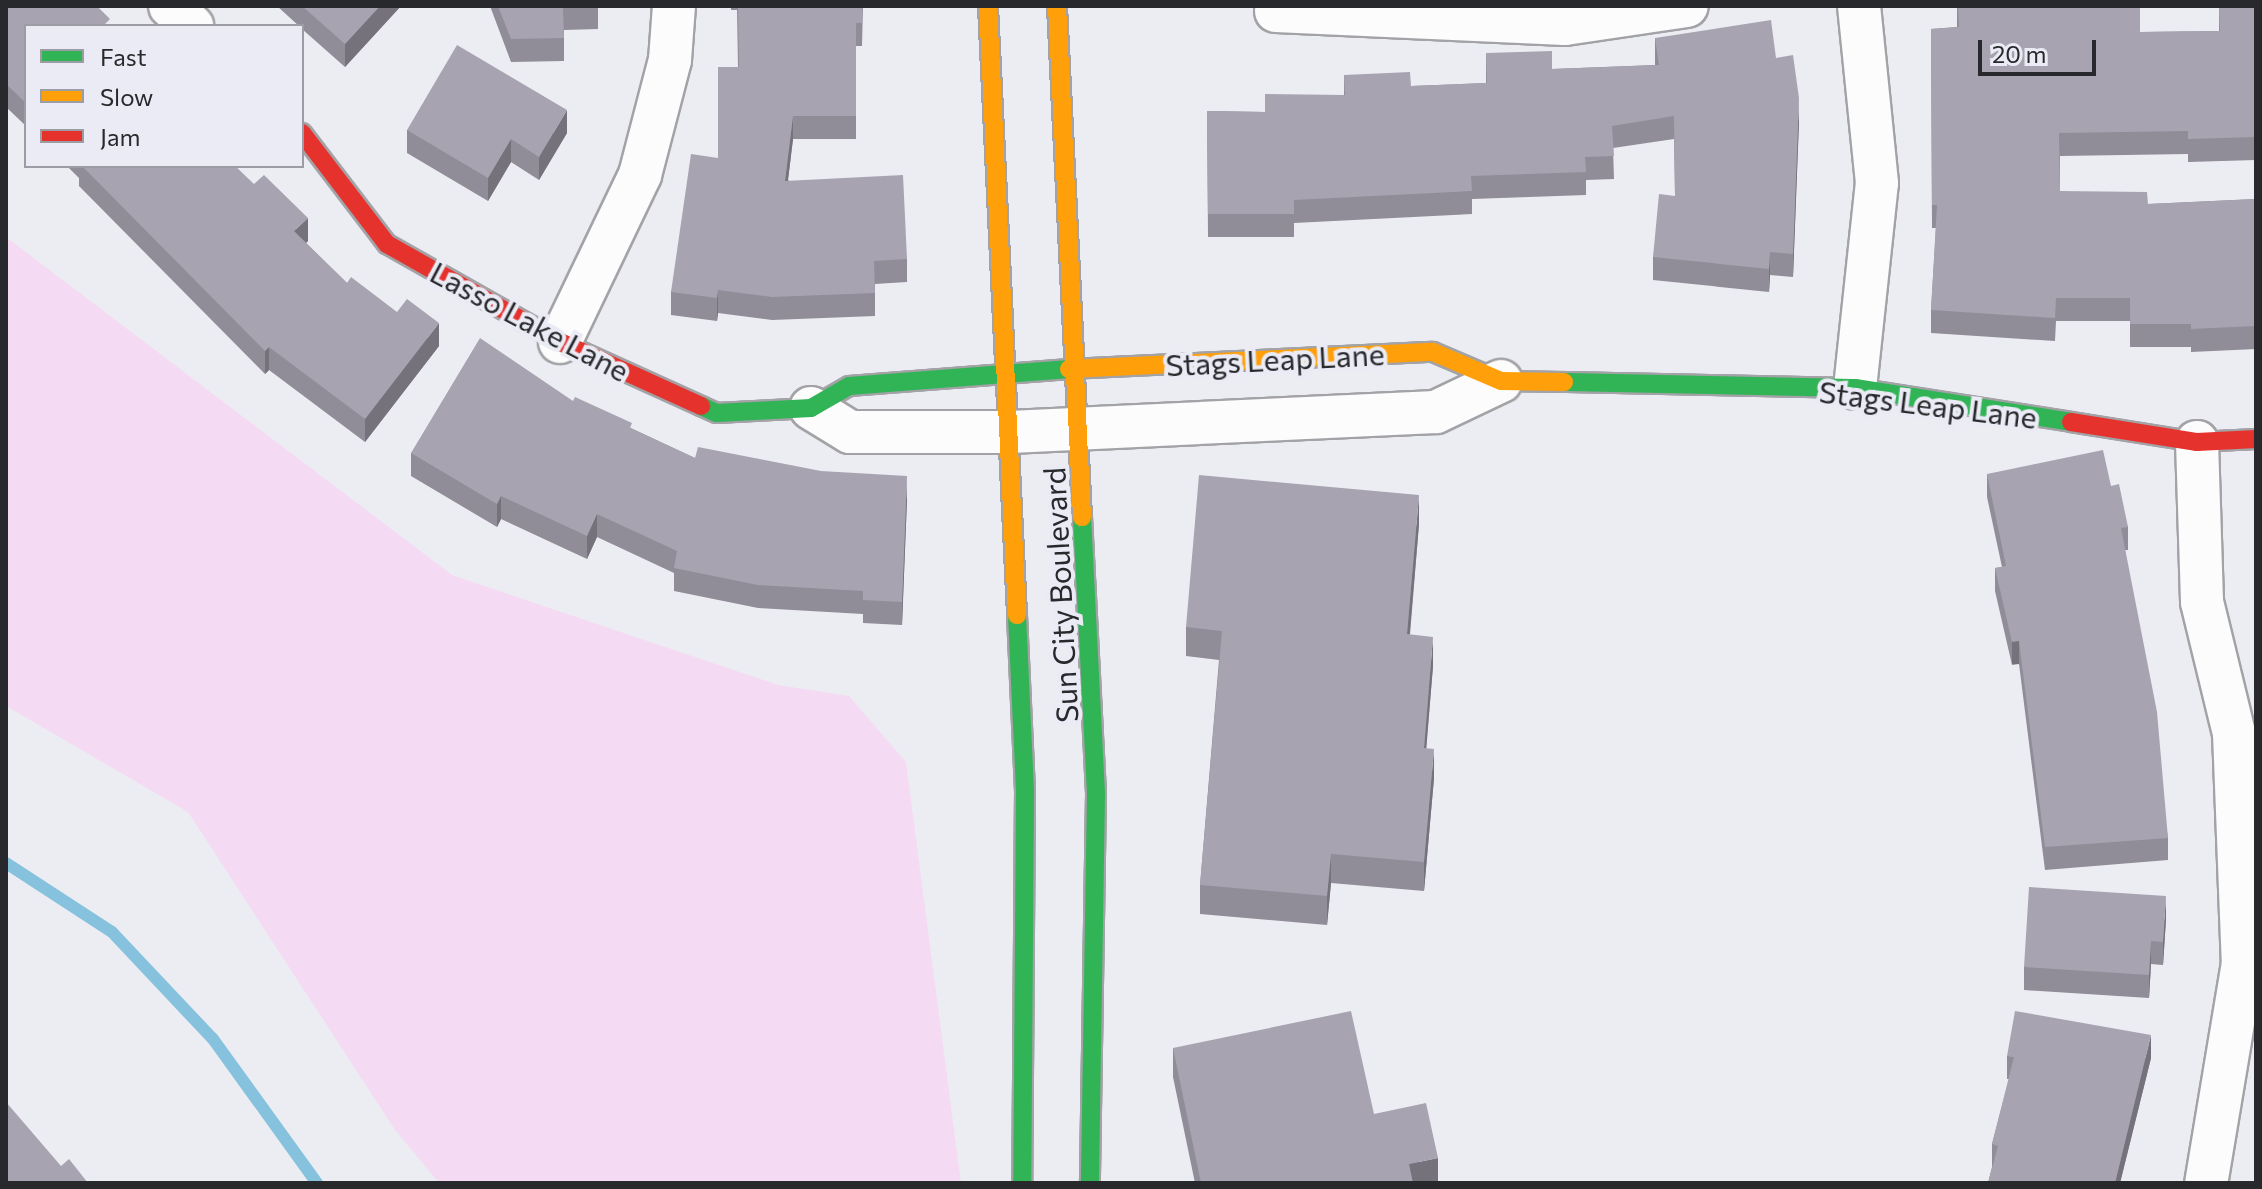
<!DOCTYPE html>
<style>
body{margin:0}
#map{position:relative;width:2262px;height:1189px;overflow:hidden;background:#ecedf2;font-family:Commissioner,sans-serif}
div>[style]{position:absolute}
.green>*{inset:0;background:#f5daf4}
.stream>*{height:12px;margin:-6px;padding:0 6px;transform-origin:6px;border-radius:6px;background:#86c2dd}
.roads{filter:drop-shadow(2px 0 #a3a3a7) drop-shadow(-2px 0 #a3a3a7) drop-shadow(0 2px #a3a3a7) drop-shadow(0 -2px #a3a3a7)}
.street>*{height:42px;margin:-21px;padding:0 21px;transform-origin:21px;border-radius:21px;background:#fcfcfd}
.fast>*{height:18px;margin:-9px;padding:0 9px;transform-origin:9px;border-radius:9px;background:#30b455}
.slow>*{height:18px;margin:-9px;padding:0 9px;transform-origin:9px;border-radius:9px;background:#ff9f0a}
.jam>*{height:18px;margin:-9px;padding:0 9px;transform-origin:9px;border-radius:9px;background:#e5322d}
.wall>*{inset:0;background:#908c98}
.shaded-wall>*{inset:0;background:#76727c;transform-origin:0 0}
.building>*{inset:0;background:#a8a3b1}
span{translate:-50% -50%;white-space:nowrap;text-align:center;line-height:1.15;-webkit-text-stroke:8px #eaebf4;paint-order:stroke}
.street-label{font-size:30px;color:#28292c}
.frame{position:absolute;inset:0;border:8px solid #28292c;pointer-events:none}
.legend{position:absolute;left:24px;top:24px;width:280px;height:144px;box-sizing:border-box;background:#eaebf4;border:2px solid #9c9da4;margin:0;padding:10px 14px;list-style:none;font-size:24px;color:#28292c}
.legend li{display:flex;align-items:center;gap:16px;height:40px}
.legend b{width:40px;border:2px solid #9c9da4}
.scale{position:absolute;left:1978px;top:40px;width:118px;height:36px;box-sizing:border-box;border:4px solid #28292c;border-top:0;padding-left:10px;font-size:24px;line-height:28px;white-space:nowrap;color:#28292c;-webkit-text-stroke:6px #eaebf4;paint-order:stroke}
</style>
<div id="map">
<div class="green">
<i style="clip-path:polygon(6px 237px,452px 575px,778px 685px,849px 696px,906px 762px,961px 1183px,439px 1183px,395px 1130px,188px 812px,6px 706px)"></i>
</div>
<div class="stream">
<i style="left:6px;top:863px;width:126px;rotate:33.1deg"></i>
<i style="left:112px;top:932px;width:147px;rotate:46.7deg"></i>
<i style="left:213px;top:1039px;width:178px;rotate:54.2deg"></i>
</div>
<div class="roads">
<div class="street">
<i style="left:170px;top:6px;width:30px;rotate:42deg"></i>
<i style="left:1276px;top:11px;width:289px;rotate:2.6deg"></i>
<i style="left:1565px;top:24px;width:123px;rotate:-8.4deg"></i>
<i style="left:560px;top:342px;width:185px;rotate:-64.4deg"></i>
<i style="left:640px;top:175px;width:119px;rotate:-75.4deg"></i>
<i style="left:670px;top:60px;width:54px;rotate:-85.8deg"></i>
<i style="left:1855px;top:388px;width:206px;rotate:-83.9deg"></i>
<i style="left:1877px;top:183px;width:178px;rotate:-95.8deg"></i>
<i style="left:811px;top:408px;width:46px;rotate:31.6deg"></i>
<i style="left:850px;top:432px;width:160px"></i>
<i style="left:1010px;top:432px;width:426px;rotate:-2.7deg"></i>
<i style="left:1436px;top:412px;width:72px;rotate:-25.5deg"></i>
<i style="left:2197px;top:442px;width:160px;rotate:88.2deg"></i>
<i style="left:2202px;top:602px;width:135px;rotate:76.3deg"></i>
<i style="left:2234px;top:733px;width:230px;rotate:87.8deg"></i>
<i style="left:2243px;top:963px;width:223px;rotate:99.5deg"></i>
</div>
<div class="fast">
<i style="left:1564px;top:382px;width:291px;rotate:1.2deg"></i>
<i style="left:1855px;top:388px;width:219px;rotate:8.9deg"></i>
<i style="left:701px;top:406px;width:17px;rotate:24deg"></i>
<i style="left:717px;top:413px;width:94px;rotate:-3deg"></i>
<i style="left:811px;top:408px;width:44px;rotate:-30.1deg"></i>
<i style="left:849px;top:386px;width:221px;rotate:-4.4deg"></i>
<i style="left:1082px;top:517px;width:277px;rotate:87.1deg"></i>
<i style="left:1096px;top:794px;width:389px;rotate:90.9deg"></i>
<i style="left:1017px;top:615px;width:176px;rotate:87.4deg"></i>
<i style="left:1025px;top:791px;width:392px;rotate:90.4deg"></i>
</div>
<div class="slow">
<i style="left:988px;top:6px;width:610px;rotate:87.27deg"></i>
<i style="left:1057px;top:6px;width:512px;rotate:87.2deg"></i>
<i style="left:1069px;top:369px;width:364px;rotate:-2.7deg"></i>
<i style="left:1433px;top:352px;width:74px;rotate:23.1deg"></i>
<i style="left:1501px;top:381px;width:63px;rotate:0.9deg"></i>
</div>
<div class="jam">
<i style="left:302px;top:133px;width:140px;rotate:52.6deg"></i>
<i style="left:387px;top:244px;width:199px;rotate:29.5deg"></i>
<i style="left:560px;top:342px;width:155px;rotate:24.4deg"></i>
<i style="left:2071px;top:422px;width:128px;rotate:9deg"></i>
<i style="left:2197px;top:442px;width:59px;rotate:-2.9deg"></i>
</div>
</div>
<div class="wall">
<i style="clip-path:polygon(6px 6px,110px 26px,26px 26px,26px 126px,6px 107px)"></i>
<i style="clip-path:polygon(277px 6px,401px 6px,345px 67px,302px 29px,302px 26px,299px 26px)"></i>
<i style="clip-path:polygon(490px 6px,598px 6px,598px 29px,564px 30px,564px 61px,511px 62px)"></i>
<i style="clip-path:polygon(731px 6px,863px 6px,862px 46px,856px 46px,856px 139px,793px 139px,788px 180px,907px 259px,907px 282px,875px 284px,875px 316px,772px 320px,718px 313px,717px 321px,671px 315px,671px 292px,718px 158px,738px 67px,737px 10px,731px 10px)"></i>
<i style="clip-path:polygon(1957px 6px,2140px 32px,2219px 31px,2219px 7px,2256px 6px,2256px 160px,2188px 162px,2188px 154px,2060px 156px,2060px 191px,2148px 204px,2256px 199px,2256px 349px,2191px 352px,2191px 347px,2130px 347px,2130px 321px,2056px 321px,2055px 341px,1931px 333px,1931px 310px,1936px 228px,1932px 228px,1931px 29px,1957px 27px)"></i>
<i style="clip-path:polygon(1655px 38px,1776px 58px,1799px 121px,1793px 277px,1770px 275px,1769px 292px,1653px 280px,1653px 257px,1675px 196px,1674px 139px,1613px 148px,1614px 179px,1586px 180px,1586px 195px,1472px 199px,1472px 214px,1294px 223px,1294px 237px,1208px 237px,1207px 111px,1265px 112px,1344px 95px,1344px 75px,1411px 86px,1486px 83px,1486px 53px,1552px 69px,1655px 65px)"></i>
<i style="clip-path:polygon(407px 130px,567px 133px,539px 180px,511px 162px,488px 201px,407px 153px)"></i>
<i style="clip-path:polygon(67px 166px,235px 166px,308px 241px,306px 243px,347px 283px,439px 346px,365px 442px,269px 370px,265px 374px,79px 186px,79px 178px)"></i>
<i style="clip-path:polygon(573px 401px,695px 458px,907px 499px,902px 625px,863px 623px,863px 614px,758px 608px,674px 591px,674px 573px,597px 537px,587px 559px,501px 519px,497px 527px,411px 476px,411px 453px)"></i>
<i style="clip-path:polygon(1987px 474px,2111px 486px,2128px 527px,2128px 550px,2125px 550px,2168px 838px,2168px 860px,2045px 870px,2019px 664px,2012px 665px,1995px 591px,1995px 568px,2002px 567px,1987px 497px)"></i>
<i style="clip-path:polygon(1419px 524px,1410px 635px,1433px 666px,1426px 748px,1434px 778px,1424px 891px,1331px 883px,1327px 925px,1200px 914px,1200px 885px,1219px 660px,1186px 656px,1186px 627px)"></i>
<i style="clip-path:polygon(2166px 919px,2163px 965px,2151px 964px,2149px 998px,2024px 990px,2024px 967px)"></i>
<i style="clip-path:polygon(1173px 1048px,1374px 1114px,1438px 1183px,1195px 1183px,1173px 1077px)"></i>
<i style="clip-path:polygon(2007px 1056px,2151px 1058px,2120px 1183px,1988px 1183px,1992px 1167px,1992px 1144px,2009px 1079px,2007px 1079px)"></i>
</div>
<div class="shaded-wall">
<i style="clip-path:polygon(380px 6px,401px 6px,345px 67px,345px 44px)"></i>
<i style="clip-path:polygon(1799px 98px,1799px 121px,1793px 277px,1793px 254px)"></i>
<i style="clip-path:polygon(567px 110px,567px 133px,539px 180px,539px 157px)"></i>
<i style="clip-path:polygon(793px 116px,793px 139px,785px 204px,785px 181px)"></i>
<i style="clip-path:polygon(511px 139px,511px 162px,488px 201px,488px 178px)"></i>
<i style="clip-path:polygon(308px 218px,308px 241px,294px 254px,294px 231px)"></i>
<i style="clip-path:polygon(1770px 252px,1770px 275px,1769px 292px,1769px 269px)"></i>
<i style="clip-path:polygon(718px 290px,718px 313px,717px 321px,717px 298px)"></i>
<i style="clip-path:polygon(439px 323px,439px 346px,365px 442px,365px 419px)"></i>
<i style="clip-path:polygon(269px 347px,269px 370px,265px 374px,265px 351px)"></i>
<i style="clip-path:polygon(907px 476px,907px 499px,902px 625px,902px 602px)"></i>
<i style="clip-path:polygon(1419px 495px,1419px 524px,1407px 664px,1407px 634px)"></i>
<i style="clip-path:polygon(501px 496px,501px 519px,497px 527px,497px 504px)"></i>
<i style="clip-path:polygon(597px 514px,597px 537px,587px 559px,587px 536px)"></i>
<i style="clip-path:polygon(1433px 637px,1433px 666px,1424px 777px,1424px 748px)"></i>
<i style="left:2019px;top:641px;width:23px;height:7px;rotate:90deg"></i>
<i style="clip-path:polygon(1434px 749px,1434px 778px,1424px 891px,1424px 862px)"></i>
<i style="clip-path:polygon(1331px 854px,1331px 883px,1327px 925px,1327px 896px)"></i>
<i style="clip-path:polygon(2166px 896px,2166px 919px,2163px 965px,2163px 942px)"></i>
<i style="clip-path:polygon(2151px 941px,2151px 964px,2149px 998px,2149px 975px)"></i>
<i style="clip-path:polygon(2151px 1035px,2151px 1058px,2120px 1183px,2115px 1183px)"></i>
<i style="clip-path:polygon(1438px 1158px,1438px 1183px,1409px 1183px,1409px 1164px)"></i>
</div>
<div class="building">
<i style="clip-path:polygon(6px 6px,97px 6px,110px 19px,103px 26px,26px 26px,26px 103px,6px 84px)"></i>
<i style="clip-path:polygon(302px 6px,380px 6px,345px 44px)"></i>
<i style="clip-path:polygon(498px 6px,594px 6px,563px 7px,564px 38px,511px 39px)"></i>
<i style="clip-path:polygon(738px 6px,862px 6px,862px 23px,856px 23px,856px 116px,793px 116px,785px 181px,903px 175px,907px 259px,874px 261px,875px 293px,772px 297px,718px 290px,717px 298px,671px 292px,691px 154px,718px 158px,718px 67px,739px 67px)"></i>
<i style="clip-path:polygon(1958px 6px,2140px 6px,2140px 32px,2220px 31px,2219px 7px,2256px 6px,2256px 137px,2188px 139px,2188px 131px,2059px 133px,2060px 191px,2147px 192px,2148px 204px,2256px 199px,2256px 326px,2191px 329px,2191px 324px,2130px 324px,2130px 298px,2056px 298px,2055px 318px,1931px 310px,1937px 205px,1932px 205px,1931px 29px,1959px 27px)"></i>
<i style="clip-path:polygon(1771px 20px,1776px 58px,1793px 55px,1799px 98px,1793px 254px,1770px 252px,1769px 269px,1653px 257px,1659px 194px,1675px 196px,1674px 116px,1612px 126px,1614px 156px,1585px 157px,1586px 172px,1471px 176px,1472px 191px,1294px 200px,1294px 214px,1208px 214px,1207px 111px,1265px 112px,1265px 94px,1345px 95px,1344px 75px,1410px 72px,1411px 86px,1487px 83px,1486px 53px,1552px 51px,1552px 69px,1659px 65px,1655px 38px)"></i>
<i style="clip-path:polygon(457px 45px,567px 110px,539px 157px,511px 139px,488px 178px,407px 130px)"></i>
<i style="clip-path:polygon(82px 166px,235px 166px,254px 184px,264px 175px,308px 218px,294px 231px,347px 283px,351px 277px,397px 312px,407px 299px,439px 323px,365px 419px,269px 347px,265px 351px)"></i>
<i style="clip-path:polygon(480px 338px,573px 401px,575px 397px,632px 423px,630px 428px,695px 458px,698px 447px,821px 471px,907px 476px,902px 602px,863px 600px,863px 591px,758px 585px,674px 568px,677px 551px,597px 514px,587px 536px,501px 496px,497px 504px,411px 453px)"></i>
<i style="clip-path:polygon(2103px 450px,2111px 486px,2119px 484px,2128px 527px,2121px 528px,2157px 712px,2168px 838px,2045px 847px,2019px 641px,2012px 642px,1995px 568px,2006px 566px,1987px 474px)"></i>
<i style="clip-path:polygon(1199px 475px,1419px 495px,1407px 634px,1433px 637px,1424px 748px,1434px 749px,1424px 862px,1331px 854px,1327px 896px,1200px 885px,1222px 631px,1186px 627px)"></i>
<i style="clip-path:polygon(2029px 887px,2166px 896px,2163px 942px,2151px 941px,2149px 975px,2024px 967px)"></i>
<i style="clip-path:polygon(1351px 1011px,1374px 1114px,1426px 1103px,1438px 1158px,1409px 1164px,1413px 1183px,1201px 1183px,1173px 1048px)"></i>
<i style="clip-path:polygon(2015px 1011px,2151px 1035px,2115px 1183px,1988px 1183px,1998px 1146px,1992px 1144px,2014px 1057px,2007px 1056px)"></i>
<i style="clip-path:polygon(6px 1102px,61px 1166px,69px 1159px,88px 1183px,6px 1183px)"></i>
</div>
<div class="street-label">
<span style="left:530px;top:321px;rotate:28deg">Lasso Lake Lane</span>
<span style="left:1275px;top:359px;rotate:-3deg">Stags Leap Lane</span>
<span style="left:1928px;top:404px;rotate:7deg">Stags Leap Lane</span>
<span style="left:1060px;top:595px;rotate:-93deg">Sun City Boulevard</span>
</div>
<div class="frame"></div>
<ul class="legend">
<li><b style="height:10px;background:#30b455"></b>Fast</li>
<li><b style="height:10px;background:#ff9f0a"></b>Slow</li>
<li><b style="height:10px;background:#e5322d"></b>Jam</li>
</ul>
<div class="scale">20 m</div>
</div>
